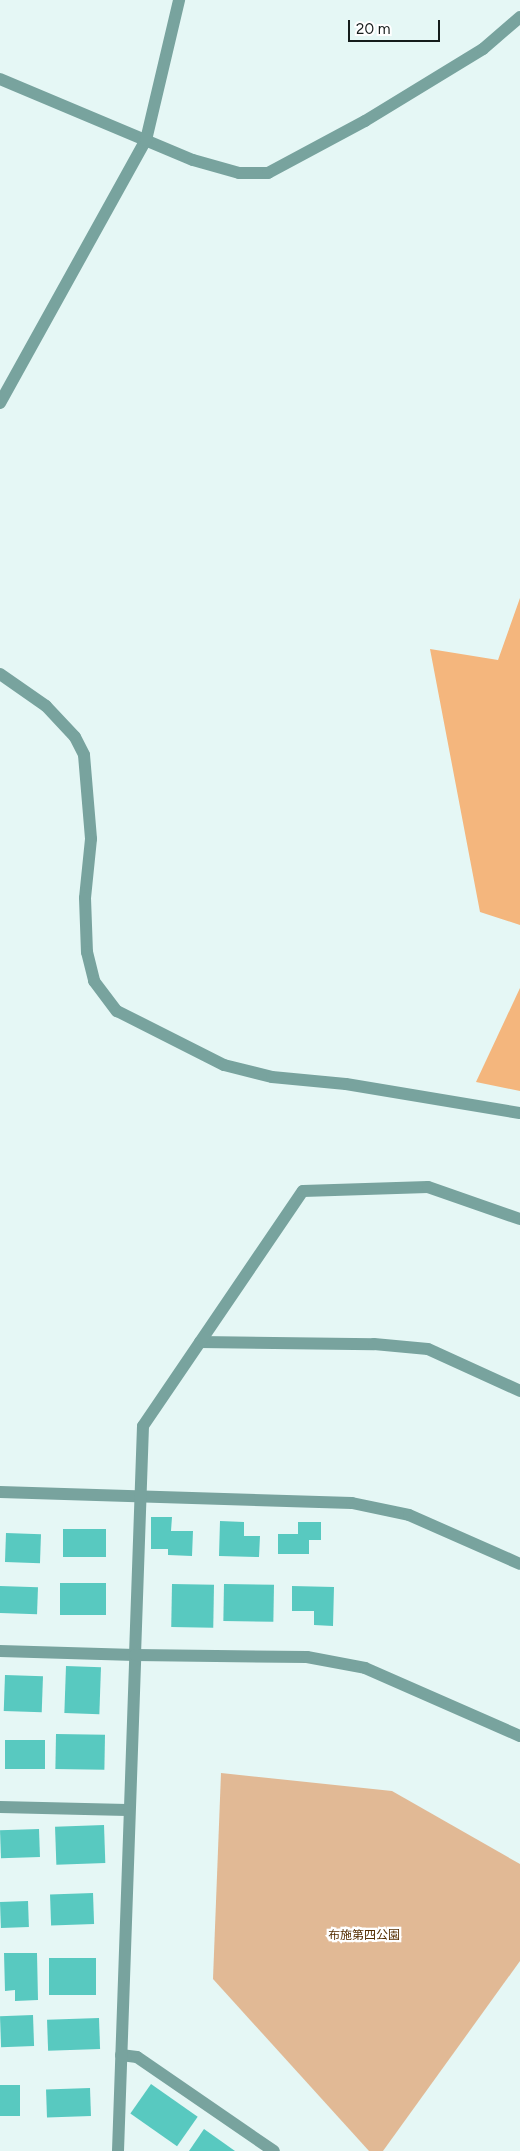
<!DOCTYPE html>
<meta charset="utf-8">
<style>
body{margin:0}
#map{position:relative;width:520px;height:2151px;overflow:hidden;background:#e5f7f5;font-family:Figtree,"Noto Sans JP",sans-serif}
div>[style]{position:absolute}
.green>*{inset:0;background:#e1b995}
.forest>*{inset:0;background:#f4b67d}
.building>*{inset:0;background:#58c9c0;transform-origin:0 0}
.minor>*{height:12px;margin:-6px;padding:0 6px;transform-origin:6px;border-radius:6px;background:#78a39e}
span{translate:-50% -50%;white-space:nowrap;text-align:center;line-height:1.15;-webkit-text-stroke:4.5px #fff;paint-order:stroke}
.park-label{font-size:12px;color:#542d00}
.scale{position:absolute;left:348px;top:20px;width:92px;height:22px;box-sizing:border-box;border:2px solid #151c1b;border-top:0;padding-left:6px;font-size:15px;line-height:18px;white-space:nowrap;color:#151c1b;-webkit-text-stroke:4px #fff;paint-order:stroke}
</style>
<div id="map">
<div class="green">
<i style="clip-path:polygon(221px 1773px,392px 1791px,520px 1864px,520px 1961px,383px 2151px,369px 2151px,213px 1979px)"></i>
</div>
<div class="forest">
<i style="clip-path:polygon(520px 598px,520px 925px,480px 912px,430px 649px,498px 660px)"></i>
<i style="clip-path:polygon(520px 988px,520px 1091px,476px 1082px)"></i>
</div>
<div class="building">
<i style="clip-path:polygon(151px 1517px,172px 1517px,171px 1531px,193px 1531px,192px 1556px,168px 1555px,168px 1549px,151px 1549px)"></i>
<i style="clip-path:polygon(220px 1521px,244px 1522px,244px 1536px,260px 1536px,259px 1557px,219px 1556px)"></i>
<i style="clip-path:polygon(298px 1522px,321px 1522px,321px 1540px,309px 1540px,309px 1554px,278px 1554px,278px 1534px,298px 1534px)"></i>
<i style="left:63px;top:1529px;width:43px;height:28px"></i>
<i style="left:6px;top:1533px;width:35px;height:29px;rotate:2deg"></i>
<i style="left:60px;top:1583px;width:46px;height:32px"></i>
<i style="left:172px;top:1584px;width:42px;height:43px;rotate:1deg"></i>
<i style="left:224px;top:1584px;width:50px;height:37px;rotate:1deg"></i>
<i style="left:0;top:1586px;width:38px;height:27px;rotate:2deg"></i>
<i style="clip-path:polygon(292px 1586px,334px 1587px,333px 1626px,314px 1625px,314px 1611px,292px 1611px)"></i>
<i style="left:66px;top:1666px;width:35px;height:47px;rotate:2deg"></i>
<i style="left:5px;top:1675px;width:38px;height:36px;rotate:2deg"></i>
<i style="left:56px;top:1734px;width:49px;height:35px;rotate:1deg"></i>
<i style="left:5px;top:1740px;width:40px;height:29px"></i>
<i style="left:104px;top:1825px;width:38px;height:49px;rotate:88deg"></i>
<i style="left:39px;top:1829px;width:28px;height:39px;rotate:88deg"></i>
<i style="left:93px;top:1893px;width:31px;height:43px;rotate:88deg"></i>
<i style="left:28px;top:1901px;width:26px;height:28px;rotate:88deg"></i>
<i style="clip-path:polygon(4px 1953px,37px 1953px,38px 2000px,15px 2001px,15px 1990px,5px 1991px)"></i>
<i style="left:96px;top:1958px;width:37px;height:47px;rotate:90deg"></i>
<i style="left:33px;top:2015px;width:31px;height:33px;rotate:88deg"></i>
<i style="left:99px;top:2018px;width:31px;height:52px;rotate:88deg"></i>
<i style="left:151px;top:2084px;width:57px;height:36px;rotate:35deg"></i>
<i style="left:0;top:2085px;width:20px;height:31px"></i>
<i style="left:90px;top:2088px;width:28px;height:44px;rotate:88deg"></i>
<i style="clip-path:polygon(204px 2129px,235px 2151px,189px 2151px)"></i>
</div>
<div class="minor">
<i style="left:0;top:79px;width:209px;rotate:22.8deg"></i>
<i style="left:193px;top:160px;width:48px;rotate:15.8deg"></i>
<i style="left:239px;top:173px;width:29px"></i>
<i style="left:268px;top:173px;width:110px;rotate:-28.2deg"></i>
<i style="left:365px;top:121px;width:138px;rotate:-31.4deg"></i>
<i style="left:483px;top:49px;width:49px;rotate:-40.9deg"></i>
<i style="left:0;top:403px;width:301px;rotate:-61deg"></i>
<i style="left:146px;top:140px;width:144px;rotate:-76.7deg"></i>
<i style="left:0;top:674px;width:56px;rotate:34.8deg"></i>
<i style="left:46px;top:706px;width:42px;rotate:46.9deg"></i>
<i style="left:75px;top:737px;width:20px;rotate:63deg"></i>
<i style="left:84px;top:755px;width:84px;rotate:85.2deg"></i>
<i style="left:91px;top:839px;width:59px;rotate:95.8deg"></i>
<i style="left:85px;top:898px;width:54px;rotate:87.9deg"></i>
<i style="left:87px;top:952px;width:30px;rotate:76deg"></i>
<i style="left:94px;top:981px;width:38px;rotate:53deg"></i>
<i style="left:117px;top:1011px;width:120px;rotate:26.8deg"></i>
<i style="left:224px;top:1065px;width:49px;rotate:14deg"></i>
<i style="left:272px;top:1077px;width:74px;rotate:5.4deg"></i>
<i style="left:346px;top:1084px;width:176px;rotate:9.5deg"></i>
<i style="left:200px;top:1342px;width:174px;rotate:0.7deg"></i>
<i style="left:374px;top:1344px;width:54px;rotate:5.3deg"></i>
<i style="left:428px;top:1349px;width:101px;rotate:24.5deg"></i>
<i style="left:0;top:1492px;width:352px;rotate:1.8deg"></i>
<i style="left:352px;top:1503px;width:58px;rotate:11.9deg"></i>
<i style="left:409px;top:1515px;width:121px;rotate:23.8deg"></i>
<i style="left:0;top:1651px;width:135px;rotate:1.7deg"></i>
<i style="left:135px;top:1655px;width:229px;rotate:-88deg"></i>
<i style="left:143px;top:1426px;width:284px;rotate:-55.8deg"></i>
<i style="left:303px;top:1191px;width:125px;rotate:-1.8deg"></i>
<i style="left:428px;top:1187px;width:97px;rotate:19.2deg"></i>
<i style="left:0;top:1807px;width:127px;rotate:1.4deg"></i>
<i style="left:121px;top:2055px;width:16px;rotate:7deg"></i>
<i style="left:137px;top:2057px;width:166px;rotate:34.5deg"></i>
<i style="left:118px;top:2151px;width:496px;rotate:-88deg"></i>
<i style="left:135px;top:1655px;width:172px;rotate:0.7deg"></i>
<i style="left:307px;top:1657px;width:59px;rotate:10.7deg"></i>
<i style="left:365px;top:1668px;width:169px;rotate:23.7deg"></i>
</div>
<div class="park-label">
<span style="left:364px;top:1936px">布施第四公園</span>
</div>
<div class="scale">20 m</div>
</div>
